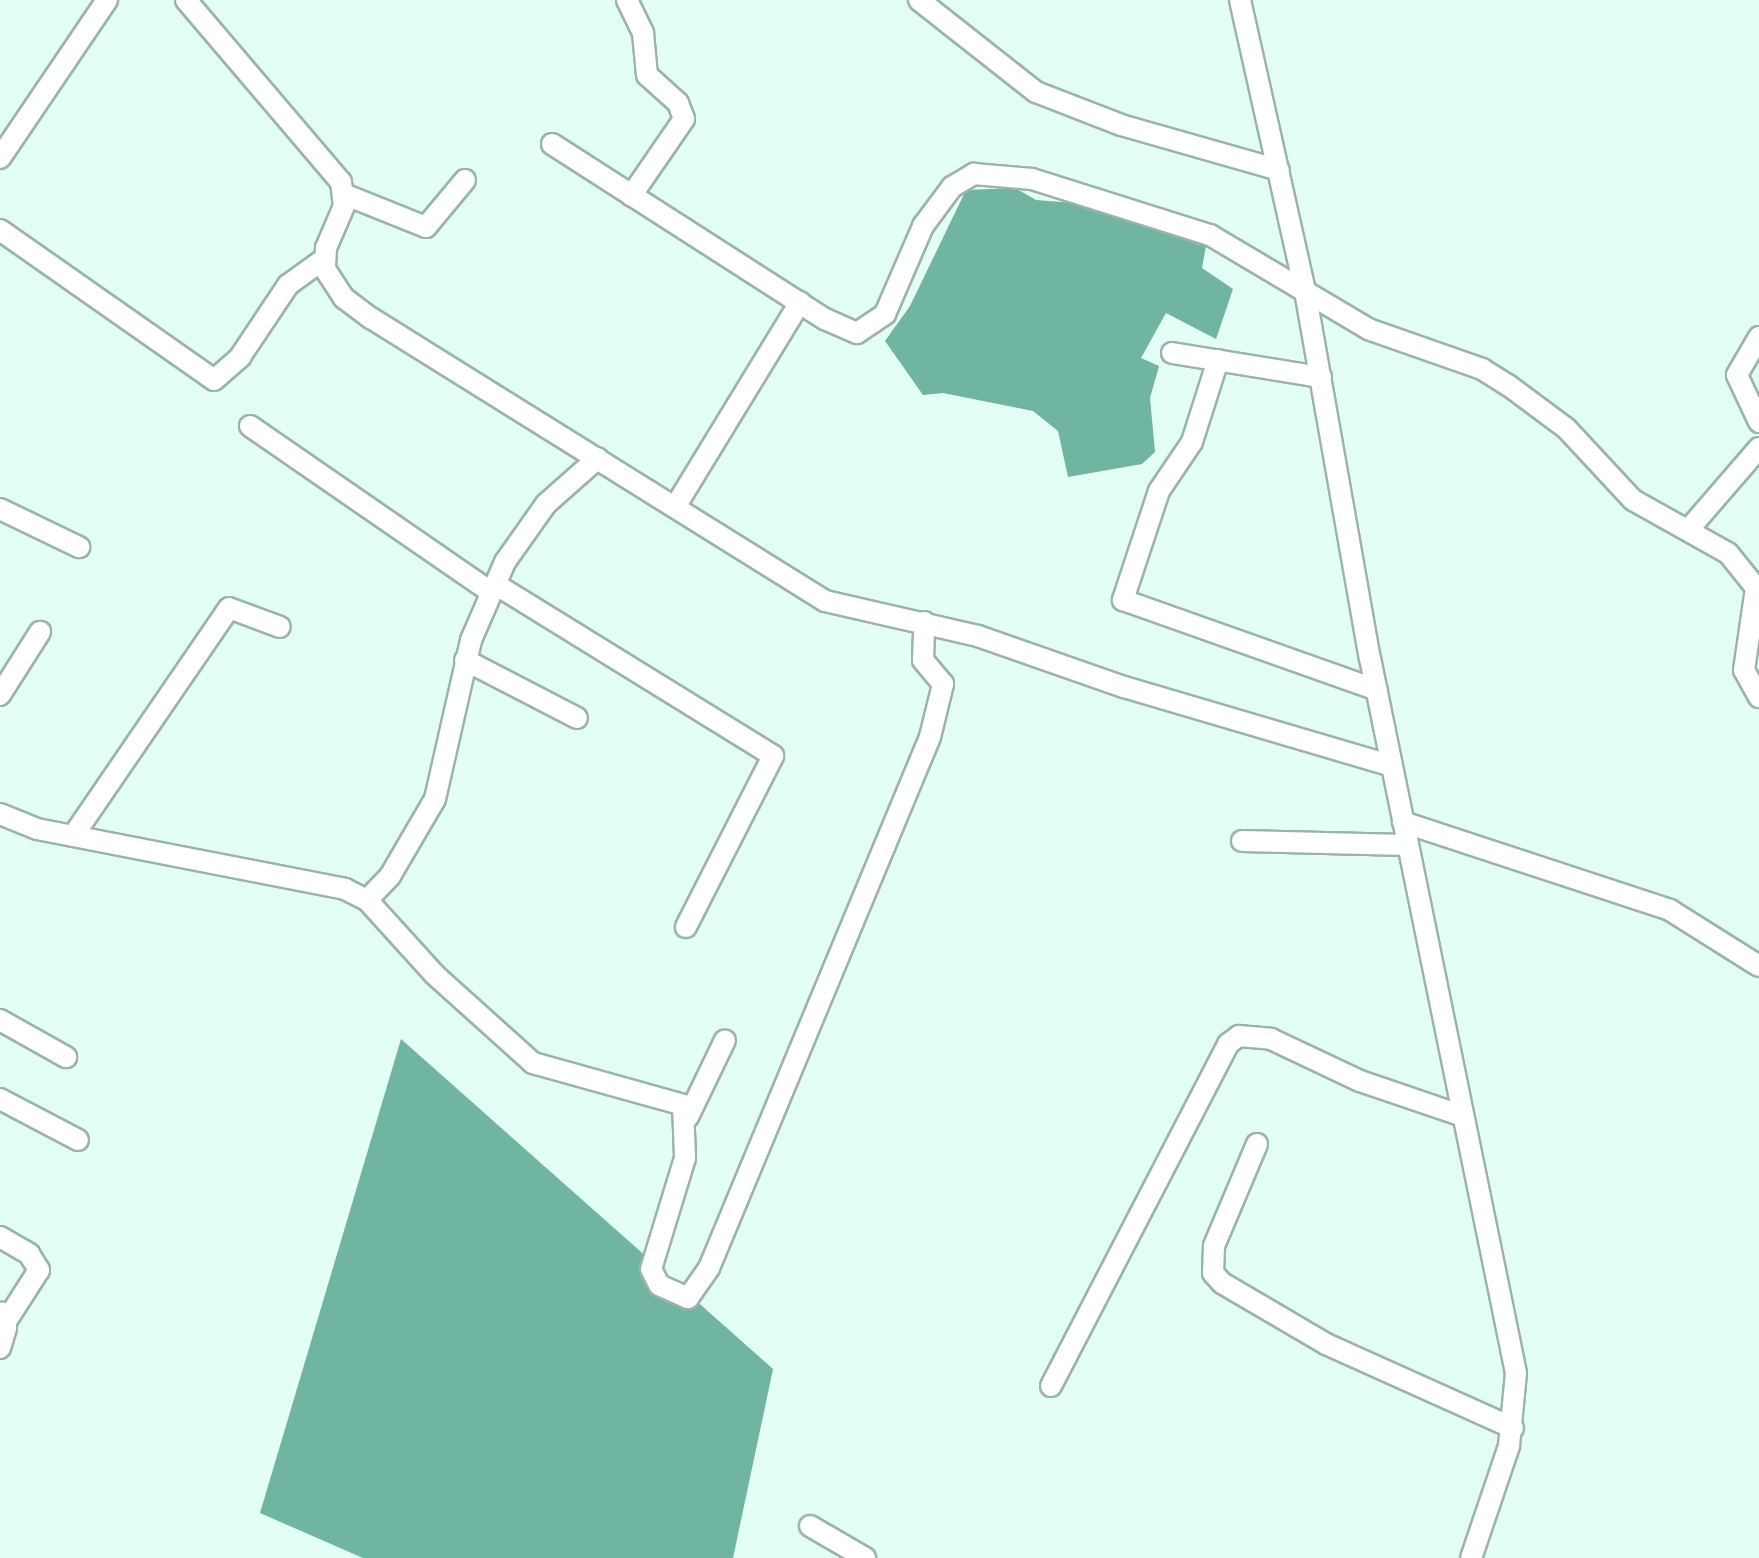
<!DOCTYPE html>
<style>
body{margin:0}
#map{position:relative;width:1759px;height:1558px;overflow:hidden;background:#e2fef5;font-family:Literata,serif}
div>[style]{position:absolute}
.water>*{inset:0;background:#6fb5a2}
.roads{filter:drop-shadow(2px 0 #9ab4ab) drop-shadow(-2px 0 #9ab4ab) drop-shadow(0 2px #9ab4ab) drop-shadow(0 -2px #9ab4ab)}
.minor>*{height:20px;margin:-10px;padding:0 10px;transform-origin:10px;border-radius:10px;background:#fff}
span{translate:-50% -50%;white-space:nowrap;text-align:center;line-height:1.15;-webkit-text-stroke:8px #fff;paint-order:stroke}
</style>
<div id="map">
<div class="water">
<i style="clip-path:polygon(1015px 188px,1036px 200px,1088px 204px,1207px 240px,1202px 268px,1233px 289px,1216px 339px,1166px 313px,1141px 358px,1159px 366px,1150px 398px,1155px 452px,1142px 464px,1068px 477px,1058px 431px,1033px 411px,943px 393px,923px 395px,885px 341px,910px 306px,966px 190px)"></i>
<i style="clip-path:polygon(401px 1039px,773px 1369px,733px 1558px,363px 1558px,260px 1513px)"></i>
</div>
<div class="roads">
<div class="minor">
<i style="left:186px;top:0;width:239px;rotate:49.6deg"></i>
<i style="left:341px;top:182px;width:24px;rotate:83deg"></i>
<i style="left:344px;top:206px;width:46px;rotate:113.2deg"></i>
<i style="left:326px;top:248px;width:21px;rotate:93deg"></i>
<i style="left:325px;top:269px;width:35px;rotate:57deg"></i>
<i style="left:344px;top:298px;width:34px;rotate:37deg"></i>
<i style="left:371px;top:318px;width:535px;rotate:31.94deg"></i>
<i style="left:825px;top:601px;width:157px;rotate:12.9deg"></i>
<i style="left:978px;top:636px;width:155px;rotate:19.3deg"></i>
<i style="left:1124px;top:687px;width:279px;rotate:16.4deg"></i>
<i style="left:627px;top:0;width:37px;rotate:64deg"></i>
<i style="left:643px;top:33px;width:42px;rotate:84.6deg"></i>
<i style="left:647px;top:75px;width:42px;rotate:42.1deg"></i>
<i style="left:678px;top:103px;width:17px;rotate:69deg"></i>
<i style="left:684px;top:119px;width:93px;rotate:124.5deg"></i>
<i style="left:919px;top:0;width:149px;rotate:38.2deg"></i>
<i style="left:1036px;top:92px;width:91px;rotate:21.2deg"></i>
<i style="left:1121px;top:125px;width:164px;rotate:15.9deg"></i>
<i style="left:1240px;top:0;width:298px;rotate:77.4deg"></i>
<i style="left:1305px;top:291px;width:373px;rotate:80deg"></i>
<i style="left:1370px;top:658px;width:730px;rotate:78.46deg"></i>
<i style="left:1516px;top:1373px;width:73px;rotate:95.5deg"></i>
<i style="left:1509px;top:1446px;width:118px;rotate:108.7deg"></i>
<i style="left:552px;top:144px;width:324px;rotate:32.7deg"></i>
<i style="left:825px;top:319px;width:35px;rotate:24deg"></i>
<i style="left:857px;top:333px;width:34px;rotate:-34deg"></i>
<i style="left:885px;top:314px;width:96px;rotate:-66.6deg"></i>
<i style="left:923px;top:226px;width:49px;rotate:-53.4deg"></i>
<i style="left:952px;top:187px;width:26px;rotate:-31deg"></i>
<i style="left:974px;top:174px;width:58px;rotate:4.9deg"></i>
<i style="left:1032px;top:179px;width:187px;rotate:17.5deg"></i>
<i style="left:1210px;top:235px;width:184px;rotate:30.7deg"></i>
<i style="left:1368px;top:329px;width:121px;rotate:19.3deg"></i>
<i style="left:1482px;top:369px;width:31px;rotate:32deg"></i>
<i style="left:1508px;top:385px;width:72px;rotate:36.6deg"></i>
<i style="left:1566px;top:428px;width:98px;rotate:47.1deg"></i>
<i style="left:1633px;top:500px;width:109px;rotate:29.2deg"></i>
<i style="left:1728px;top:553px;width:45px;rotate:51.3deg"></i>
<i style="left:1756px;top:588px;width:83px;rotate:98.3deg"></i>
<i style="left:1744px;top:670px;width:31px;rotate:61deg"></i>
<i style="left:0;top:158px;width:191px;rotate:-55.9deg"></i>
<i style="left:346px;top:195px;width:86px;rotate:21.8deg"></i>
<i style="left:426px;top:227px;width:61px;rotate:-50.3deg"></i>
<i style="left:0;top:230px;width:261px;rotate:35deg"></i>
<i style="left:214px;top:380px;width:35px;rotate:-41deg"></i>
<i style="left:240px;top:357px;width:87px;rotate:-56.3deg"></i>
<i style="left:288px;top:285px;width:44px;rotate:-35.8deg"></i>
<i style="left:1759px;top:337px;width:44px;rotate:120.1deg"></i>
<i style="left:1737px;top:375px;width:52px;rotate:64.9deg"></i>
<i style="left:1172px;top:353px;width:151px;rotate:9.2deg"></i>
<i style="left:1218px;top:360px;width:86px;rotate:107.6deg"></i>
<i style="left:1192px;top:442px;width:59px;rotate:124deg"></i>
<i style="left:1159px;top:491px;width:115px;rotate:108.3deg"></i>
<i style="left:1123px;top:600px;width:269px;rotate:19.5deg"></i>
<i style="left:250px;top:426px;width:293px;rotate:34.6deg"></i>
<i style="left:675px;top:507px;width:240px;rotate:-58.6deg"></i>
<i style="left:0;top:509px;width:88px;rotate:25.7deg"></i>
<i style="left:1689px;top:529px;width:107px;rotate:-49.2deg"></i>
<i style="left:495px;top:584px;width:327px;rotate:31.7deg"></i>
<i style="left:773px;top:756px;width:192px;rotate:117deg"></i>
<i style="left:465px;top:660px;width:126px;rotate:27.4deg"></i>
<i style="left:0;top:695px;width:75px;rotate:-57.6deg"></i>
<i style="left:0;top:814px;width:40px;rotate:22deg"></i>
<i style="left:37px;top:829px;width:314px;rotate:11deg"></i>
<i style="left:345px;top:889px;width:25px;rotate:27deg"></i>
<i style="left:367px;top:900px;width:100px;rotate:47.8deg"></i>
<i style="left:434px;top:974px;width:133px;rotate:42deg"></i>
<i style="left:533px;top:1063px;width:156px;rotate:15.6deg"></i>
<i style="left:683px;top:1105px;width:53px;rotate:87.8deg"></i>
<i style="left:685px;top:1158px;width:116px;rotate:107deg"></i>
<i style="left:651px;top:1269px;width:18px;rotate:63deg"></i>
<i style="left:659px;top:1285px;width:32px;rotate:24deg"></i>
<i style="left:688px;top:1298px;width:37px;rotate:-55deg"></i>
<i style="left:709px;top:1268px;width:575px;rotate:-67.4deg"></i>
<i style="left:930px;top:737px;width:55px;rotate:-76.2deg"></i>
<i style="left:943px;top:684px;width:31px;rotate:-130deg"></i>
<i style="left:923px;top:660px;width:38px;rotate:-88deg"></i>
<i style="left:1403px;top:822px;width:281px;rotate:18.2deg"></i>
<i style="left:1670px;top:910px;width:105px;rotate:32.2deg"></i>
<i style="left:73px;top:836px;width:276px;rotate:-55.6deg"></i>
<i style="left:229px;top:608px;width:54px;rotate:20.4deg"></i>
<i style="left:1242px;top:841px;width:165px;rotate:1.4deg"></i>
<i style="left:367px;top:900px;width:33px;rotate:-46deg"></i>
<i style="left:390px;top:876px;width:89px;rotate:-59.7deg"></i>
<i style="left:435px;top:799px;width:163px;rotate:-77.2deg"></i>
<i style="left:471px;top:640px;width:85px;rotate:-66.4deg"></i>
<i style="left:505px;top:562px;width:71px;rotate:-54.7deg"></i>
<i style="left:546px;top:504px;width:69px;rotate:-41.5deg"></i>
<i style="left:0;top:1020px;width:76px;rotate:29.3deg"></i>
<i style="left:0;top:1099px;width:88px;rotate:27.7deg"></i>
<i style="left:688px;top:1117px;width:85px;rotate:-64.3deg"></i>
<i style="left:1257px;top:1144px;width:111px;rotate:112.9deg"></i>
<i style="left:1214px;top:1246px;width:27px;rotate:92deg"></i>
<i style="left:1213px;top:1273px;width:13px;rotate:48deg"></i>
<i style="left:1222px;top:1283px;width:121px;rotate:30.4deg"></i>
<i style="left:1326px;top:1344px;width:205px;rotate:24.2deg"></i>
<i style="left:0;top:1237px;width:34px;rotate:30deg"></i>
<i style="left:29px;top:1254px;width:19px;rotate:58deg"></i>
<i style="left:39px;top:1270px;width:59px;rotate:122.6deg"></i>
<i style="left:0;top:1348px;width:21px;rotate:-73deg"></i>
<i style="left:6px;top:1328px;width:16px;rotate:-105deg"></i>
<i style="left:1051px;top:1386px;width:385px;rotate:-62.6deg"></i>
<i style="left:1228px;top:1044px;width:14px;rotate:-36deg"></i>
<i style="left:1239px;top:1036px;width:32px;rotate:5deg"></i>
<i style="left:1271px;top:1039px;width:98px;rotate:25.3deg"></i>
<i style="left:1360px;top:1081px;width:106px;rotate:18.8deg"></i>
<i style="left:810px;top:1526px;width:64px;rotate:30.2deg"></i>
</div>
</div>
</div>
